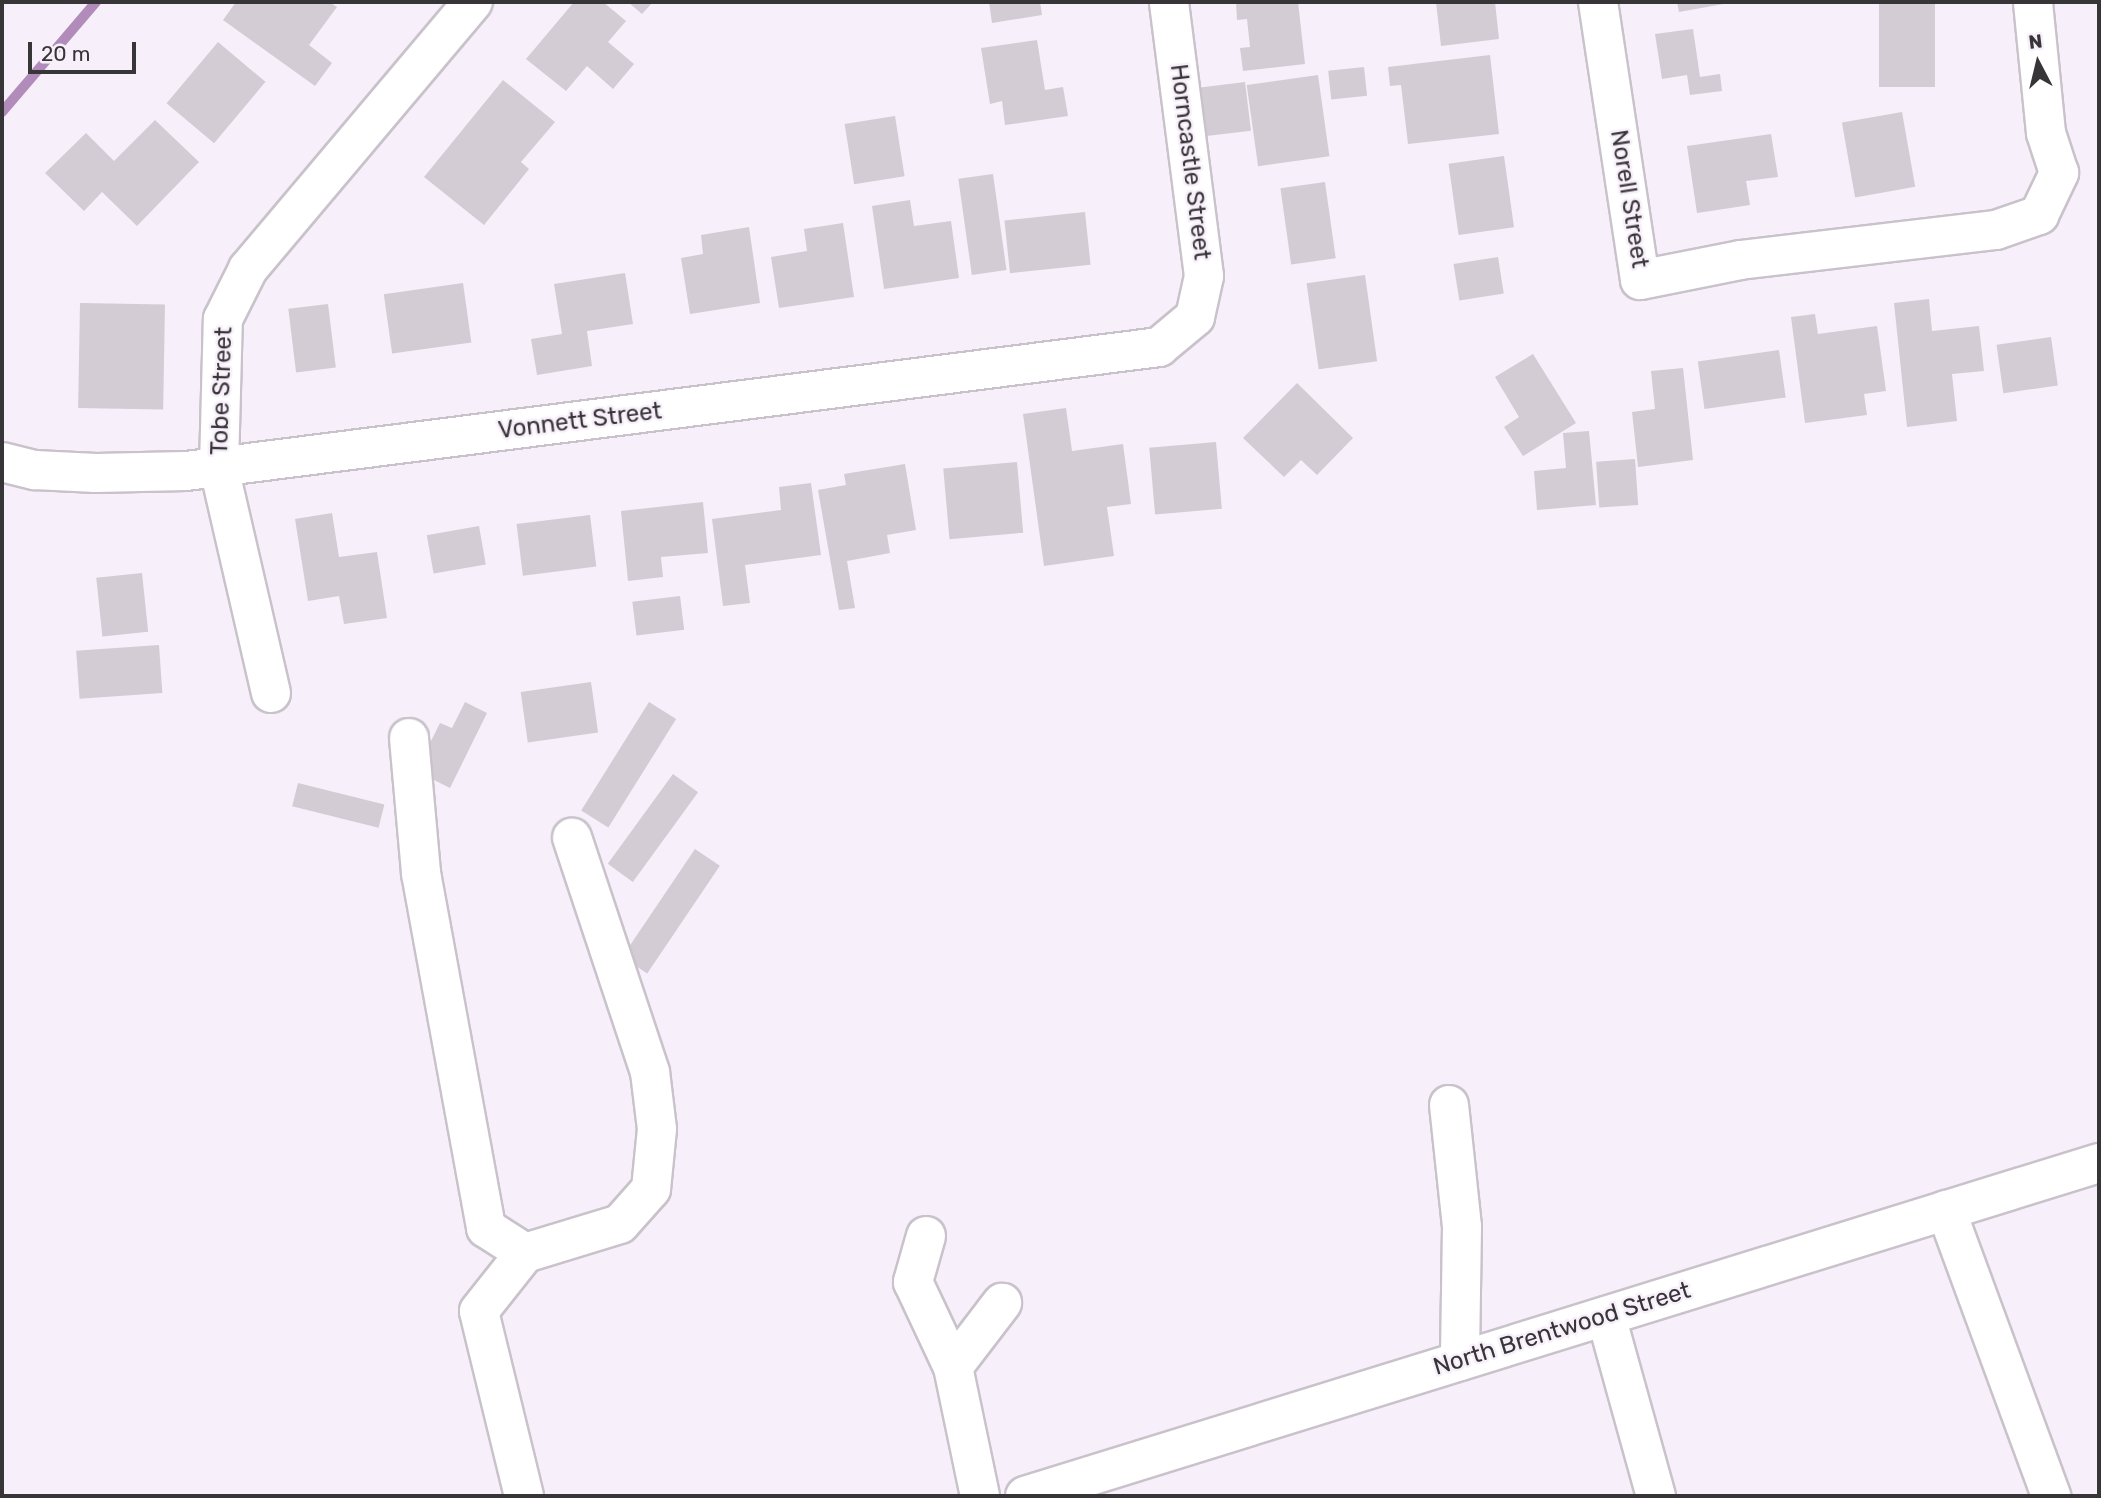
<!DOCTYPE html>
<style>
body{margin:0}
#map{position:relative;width:2101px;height:1498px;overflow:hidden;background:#f7eff9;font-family:Rubik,sans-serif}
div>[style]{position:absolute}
.stream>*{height:10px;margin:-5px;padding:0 5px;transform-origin:5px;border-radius:5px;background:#b18cbb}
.building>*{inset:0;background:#d3ccd5;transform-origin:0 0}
.roads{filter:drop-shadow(2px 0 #c9c2cb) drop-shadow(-2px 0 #c9c2cb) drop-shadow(0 2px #c9c2cb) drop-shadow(0 -2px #c9c2cb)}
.minor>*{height:38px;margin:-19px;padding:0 19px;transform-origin:19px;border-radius:19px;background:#fff}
span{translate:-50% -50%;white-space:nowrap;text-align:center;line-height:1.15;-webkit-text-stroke:5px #f7eff9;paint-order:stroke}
.street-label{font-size:24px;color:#383539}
.frame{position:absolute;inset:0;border:4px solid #383539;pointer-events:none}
.north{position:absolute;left:2003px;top:28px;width:70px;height:70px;-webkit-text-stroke:5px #f7eff9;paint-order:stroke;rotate:353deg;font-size:19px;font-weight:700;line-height:28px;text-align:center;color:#383539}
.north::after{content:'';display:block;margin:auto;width:24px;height:32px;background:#383539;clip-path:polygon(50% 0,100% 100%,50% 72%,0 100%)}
.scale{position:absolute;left:28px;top:42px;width:108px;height:32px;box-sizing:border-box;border:4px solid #383539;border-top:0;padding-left:9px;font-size:21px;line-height:24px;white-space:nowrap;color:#383539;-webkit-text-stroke:5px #f7eff9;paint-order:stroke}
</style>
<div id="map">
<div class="stream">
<i style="left:2px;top:112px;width:145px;rotate:-49.5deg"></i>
</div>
<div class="building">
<i style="clip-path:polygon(236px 2px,329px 2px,337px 7px,309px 45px,332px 63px,315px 86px,223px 20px)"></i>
<i style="clip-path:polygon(574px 2px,603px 2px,626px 21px,608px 42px,634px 64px,613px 89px,587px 66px,566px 91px,526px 59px)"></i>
<i style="clip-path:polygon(628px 2px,653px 2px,642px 14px)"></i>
<i style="clip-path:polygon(989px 2px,1040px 2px,1042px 15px,992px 23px)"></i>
<i style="clip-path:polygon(1236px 2px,1298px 2px,1305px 64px,1243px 71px,1240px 48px,1250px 47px,1247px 19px,1237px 20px)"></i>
<i style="clip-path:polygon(1436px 2px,1495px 2px,1499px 39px,1441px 46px)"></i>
<i style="clip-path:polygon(1677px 2px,1729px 2px,1729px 3px,1679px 12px)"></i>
<i style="left:1879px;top:2px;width:56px;height:85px"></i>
<i style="clip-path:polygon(1693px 29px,1700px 77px,1720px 74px,1722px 91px,1690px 95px,1687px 75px,1662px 79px,1655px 34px)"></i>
<i style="clip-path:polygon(1037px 40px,1045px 90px,1063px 87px,1068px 116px,1005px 125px,1002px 101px,990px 104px,981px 48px)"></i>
<i style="left:218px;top:42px;width:62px;height:80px;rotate:40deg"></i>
<i style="clip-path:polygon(1490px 55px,1499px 134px,1408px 144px,1401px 85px,1390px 86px,1388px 67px)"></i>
<i style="left:1364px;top:67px;width:29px;height:36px;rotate:84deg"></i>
<i style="left:1318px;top:75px;width:82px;height:72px;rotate:82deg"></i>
<i style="clip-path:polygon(503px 80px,555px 122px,521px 162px,529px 169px,484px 225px,424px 177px)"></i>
<i style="left:1245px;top:82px;width:49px;height:49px;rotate:83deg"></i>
<i style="left:1902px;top:112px;width:76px;height:61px;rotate:80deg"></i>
<i style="left:895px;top:116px;width:61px;height:51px;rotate:81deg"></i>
<i style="clip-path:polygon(155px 120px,199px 162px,137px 226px,102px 192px,84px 211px,45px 173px,86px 133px,114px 161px)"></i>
<i style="clip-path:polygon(1771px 134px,1778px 177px,1746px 181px,1750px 205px,1697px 213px,1687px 146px)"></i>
<i style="left:1504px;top:156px;width:72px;height:56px;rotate:82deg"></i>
<i style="left:993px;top:174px;width:97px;height:35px;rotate:82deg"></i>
<i style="left:1325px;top:182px;width:77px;height:45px;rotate:82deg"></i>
<i style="clip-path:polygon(910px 200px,914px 226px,951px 221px,959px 278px,884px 289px,872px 206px)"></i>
<i style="left:1085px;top:212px;width:53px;height:81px;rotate:84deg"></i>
<i style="clip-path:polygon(843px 223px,854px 297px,779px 308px,771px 257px,807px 251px,804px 229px)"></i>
<i style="clip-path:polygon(749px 227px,760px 303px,690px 314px,681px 258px,703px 254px,701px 235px)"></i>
<i style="left:1498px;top:257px;width:37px;height:45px;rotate:81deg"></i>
<i style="clip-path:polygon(625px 273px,633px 324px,587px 331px,592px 366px,537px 375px,531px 339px,562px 334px,554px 284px)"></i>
<i style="left:1365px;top:275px;width:87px;height:59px;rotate:82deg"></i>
<i style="left:463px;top:283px;width:60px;height:80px;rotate:82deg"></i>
<i style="clip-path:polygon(1929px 299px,1932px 331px,1979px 326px,1984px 371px,1952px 374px,1957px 421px,1907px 427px,1894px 303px)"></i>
<i style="left:80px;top:303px;width:85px;height:105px;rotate:1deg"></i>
<i style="left:328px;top:304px;width:64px;height:40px;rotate:83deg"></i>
<i style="clip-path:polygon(1815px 314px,1818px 334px,1877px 326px,1886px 391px,1864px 394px,1867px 415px,1805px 423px,1791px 317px)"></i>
<i style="left:2051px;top:337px;width:49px;height:55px;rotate:82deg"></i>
<i style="left:1779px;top:350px;width:48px;height:82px;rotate:82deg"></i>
<i style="clip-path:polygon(1533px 354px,1576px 423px,1523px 456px,1504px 427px,1519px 417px,1495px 377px)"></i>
<i style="clip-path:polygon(1683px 368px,1693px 460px,1638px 467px,1632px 412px,1655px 409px,1651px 371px)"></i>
<i style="clip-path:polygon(1297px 383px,1353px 438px,1317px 475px,1301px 460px,1284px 477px,1243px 438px)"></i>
<i style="clip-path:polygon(1066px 408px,1072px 451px,1123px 444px,1131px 504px,1107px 507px,1114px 556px,1044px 566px,1023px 414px)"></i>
<i style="clip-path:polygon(1589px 431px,1596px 505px,1537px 510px,1534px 471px,1566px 468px,1563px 433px)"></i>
<i style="left:1216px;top:442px;width:67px;height:67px;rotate:85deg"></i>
<i style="left:1635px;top:459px;width:46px;height:39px;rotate:86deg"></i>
<i style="left:1017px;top:462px;width:71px;height:74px;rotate:85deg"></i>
<i style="clip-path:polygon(905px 464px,916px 530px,887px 535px,890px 553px,847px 561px,855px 608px,839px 610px,818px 490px,846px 485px,844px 474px)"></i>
<i style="clip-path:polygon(811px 483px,821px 555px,745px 565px,750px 603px,723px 606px,712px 519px,781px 510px,779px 487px)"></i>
<i style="clip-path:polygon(703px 502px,708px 553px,661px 557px,663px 577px,628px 581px,621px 511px)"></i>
<i style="clip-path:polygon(332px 513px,339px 557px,377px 552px,387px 618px,344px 624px,339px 596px,308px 601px,295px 519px)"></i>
<i style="left:590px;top:515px;width:52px;height:74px;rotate:83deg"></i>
<i style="left:479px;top:526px;width:39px;height:53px;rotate:80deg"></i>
<i style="left:142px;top:573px;width:59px;height:46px;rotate:84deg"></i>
<i style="left:680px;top:596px;width:34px;height:48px;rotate:83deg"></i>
<i style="left:159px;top:645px;width:48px;height:83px;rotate:86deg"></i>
<i style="left:591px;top:682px;width:51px;height:71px;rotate:82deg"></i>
<i style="clip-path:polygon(465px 702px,487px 713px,450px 788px,416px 771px,440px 723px,452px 728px)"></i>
<i style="left:649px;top:702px;width:32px;height:128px;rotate:32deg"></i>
<i style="left:673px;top:774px;width:31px;height:111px;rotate:36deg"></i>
<i style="left:298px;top:783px;width:89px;height:24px;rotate:14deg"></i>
<i style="left:695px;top:849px;width:30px;height:130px;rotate:34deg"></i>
</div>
<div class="roads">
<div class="minor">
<i style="left:1598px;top:2px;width:281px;rotate:81.4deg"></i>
<i style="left:1640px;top:280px;width:102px;rotate:-11.3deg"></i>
<i style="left:1740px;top:260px;width:258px;rotate:-6.7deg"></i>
<i style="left:1996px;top:230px;width:46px;rotate:-19.2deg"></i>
<i style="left:2039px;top:215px;width:47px;rotate:-64.5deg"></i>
<i style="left:2059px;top:173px;width:42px;rotate:-108deg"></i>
<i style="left:2046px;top:133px;width:132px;rotate:-95.7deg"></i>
<i style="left:2px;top:462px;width:34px;rotate:14deg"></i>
<i style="left:35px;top:470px;width:61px;rotate:2.8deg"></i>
<i style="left:96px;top:473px;width:90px;rotate:-1.3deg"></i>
<i style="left:186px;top:471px;width:981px;rotate:-7.26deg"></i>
<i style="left:1159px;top:347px;width:47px;rotate:-39.8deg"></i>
<i style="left:1195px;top:317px;width:42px;rotate:-77.6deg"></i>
<i style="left:1204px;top:276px;width:276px;rotate:-97.3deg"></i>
<i style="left:271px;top:693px;width:232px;rotate:-103deg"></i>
<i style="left:219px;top:467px;width:148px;rotate:-88.5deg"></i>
<i style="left:223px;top:319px;width:56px;rotate:-63.4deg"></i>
<i style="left:248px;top:269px;width:349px;rotate:-49.9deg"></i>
<i style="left:409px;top:738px;width:136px;rotate:84.9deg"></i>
<i style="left:421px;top:873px;width:361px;rotate:79.6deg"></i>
<i style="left:486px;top:1228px;width:46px;rotate:32.7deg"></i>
<i style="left:525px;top:1253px;width:99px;rotate:-17deg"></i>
<i style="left:620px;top:1224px;width:47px;rotate:-48.5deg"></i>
<i style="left:651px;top:1189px;width:60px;rotate:-84.3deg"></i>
<i style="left:657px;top:1129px;width:57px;rotate:-97deg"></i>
<i style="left:650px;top:1072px;width:247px;rotate:-108.4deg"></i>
<i style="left:1449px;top:1105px;width:123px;rotate:83.9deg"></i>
<i style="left:1462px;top:1227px;width:134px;rotate:90.9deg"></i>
<i style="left:1946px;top:1210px;width:305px;rotate:69.8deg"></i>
<i style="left:926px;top:1236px;width:48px;rotate:105.8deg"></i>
<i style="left:913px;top:1282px;width:94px;rotate:64.8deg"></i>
<i style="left:1606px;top:1316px;width:187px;rotate:74.5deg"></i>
<i style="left:524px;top:1496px;width:190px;rotate:-103.7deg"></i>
<i style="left:479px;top:1311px;width:74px;rotate:-51.6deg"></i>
<i style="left:980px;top:1496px;width:132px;rotate:-101.8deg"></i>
<i style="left:953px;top:1367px;width:81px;rotate:-52.6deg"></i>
<i style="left:1025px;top:1496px;width:1124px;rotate:-17.23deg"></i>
</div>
</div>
<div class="street-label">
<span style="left:1190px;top:162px;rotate:83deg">Horncastle Street</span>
<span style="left:1629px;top:199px;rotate:81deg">Norell Street</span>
<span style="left:222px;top:391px;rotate:-88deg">Tobe Street</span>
<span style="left:580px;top:421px;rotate:-7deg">Vonnett Street</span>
<span style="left:1562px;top:1329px;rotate:-17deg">North Brentwood Street</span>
</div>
<div class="frame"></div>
<div class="north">N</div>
<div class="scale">20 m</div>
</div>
